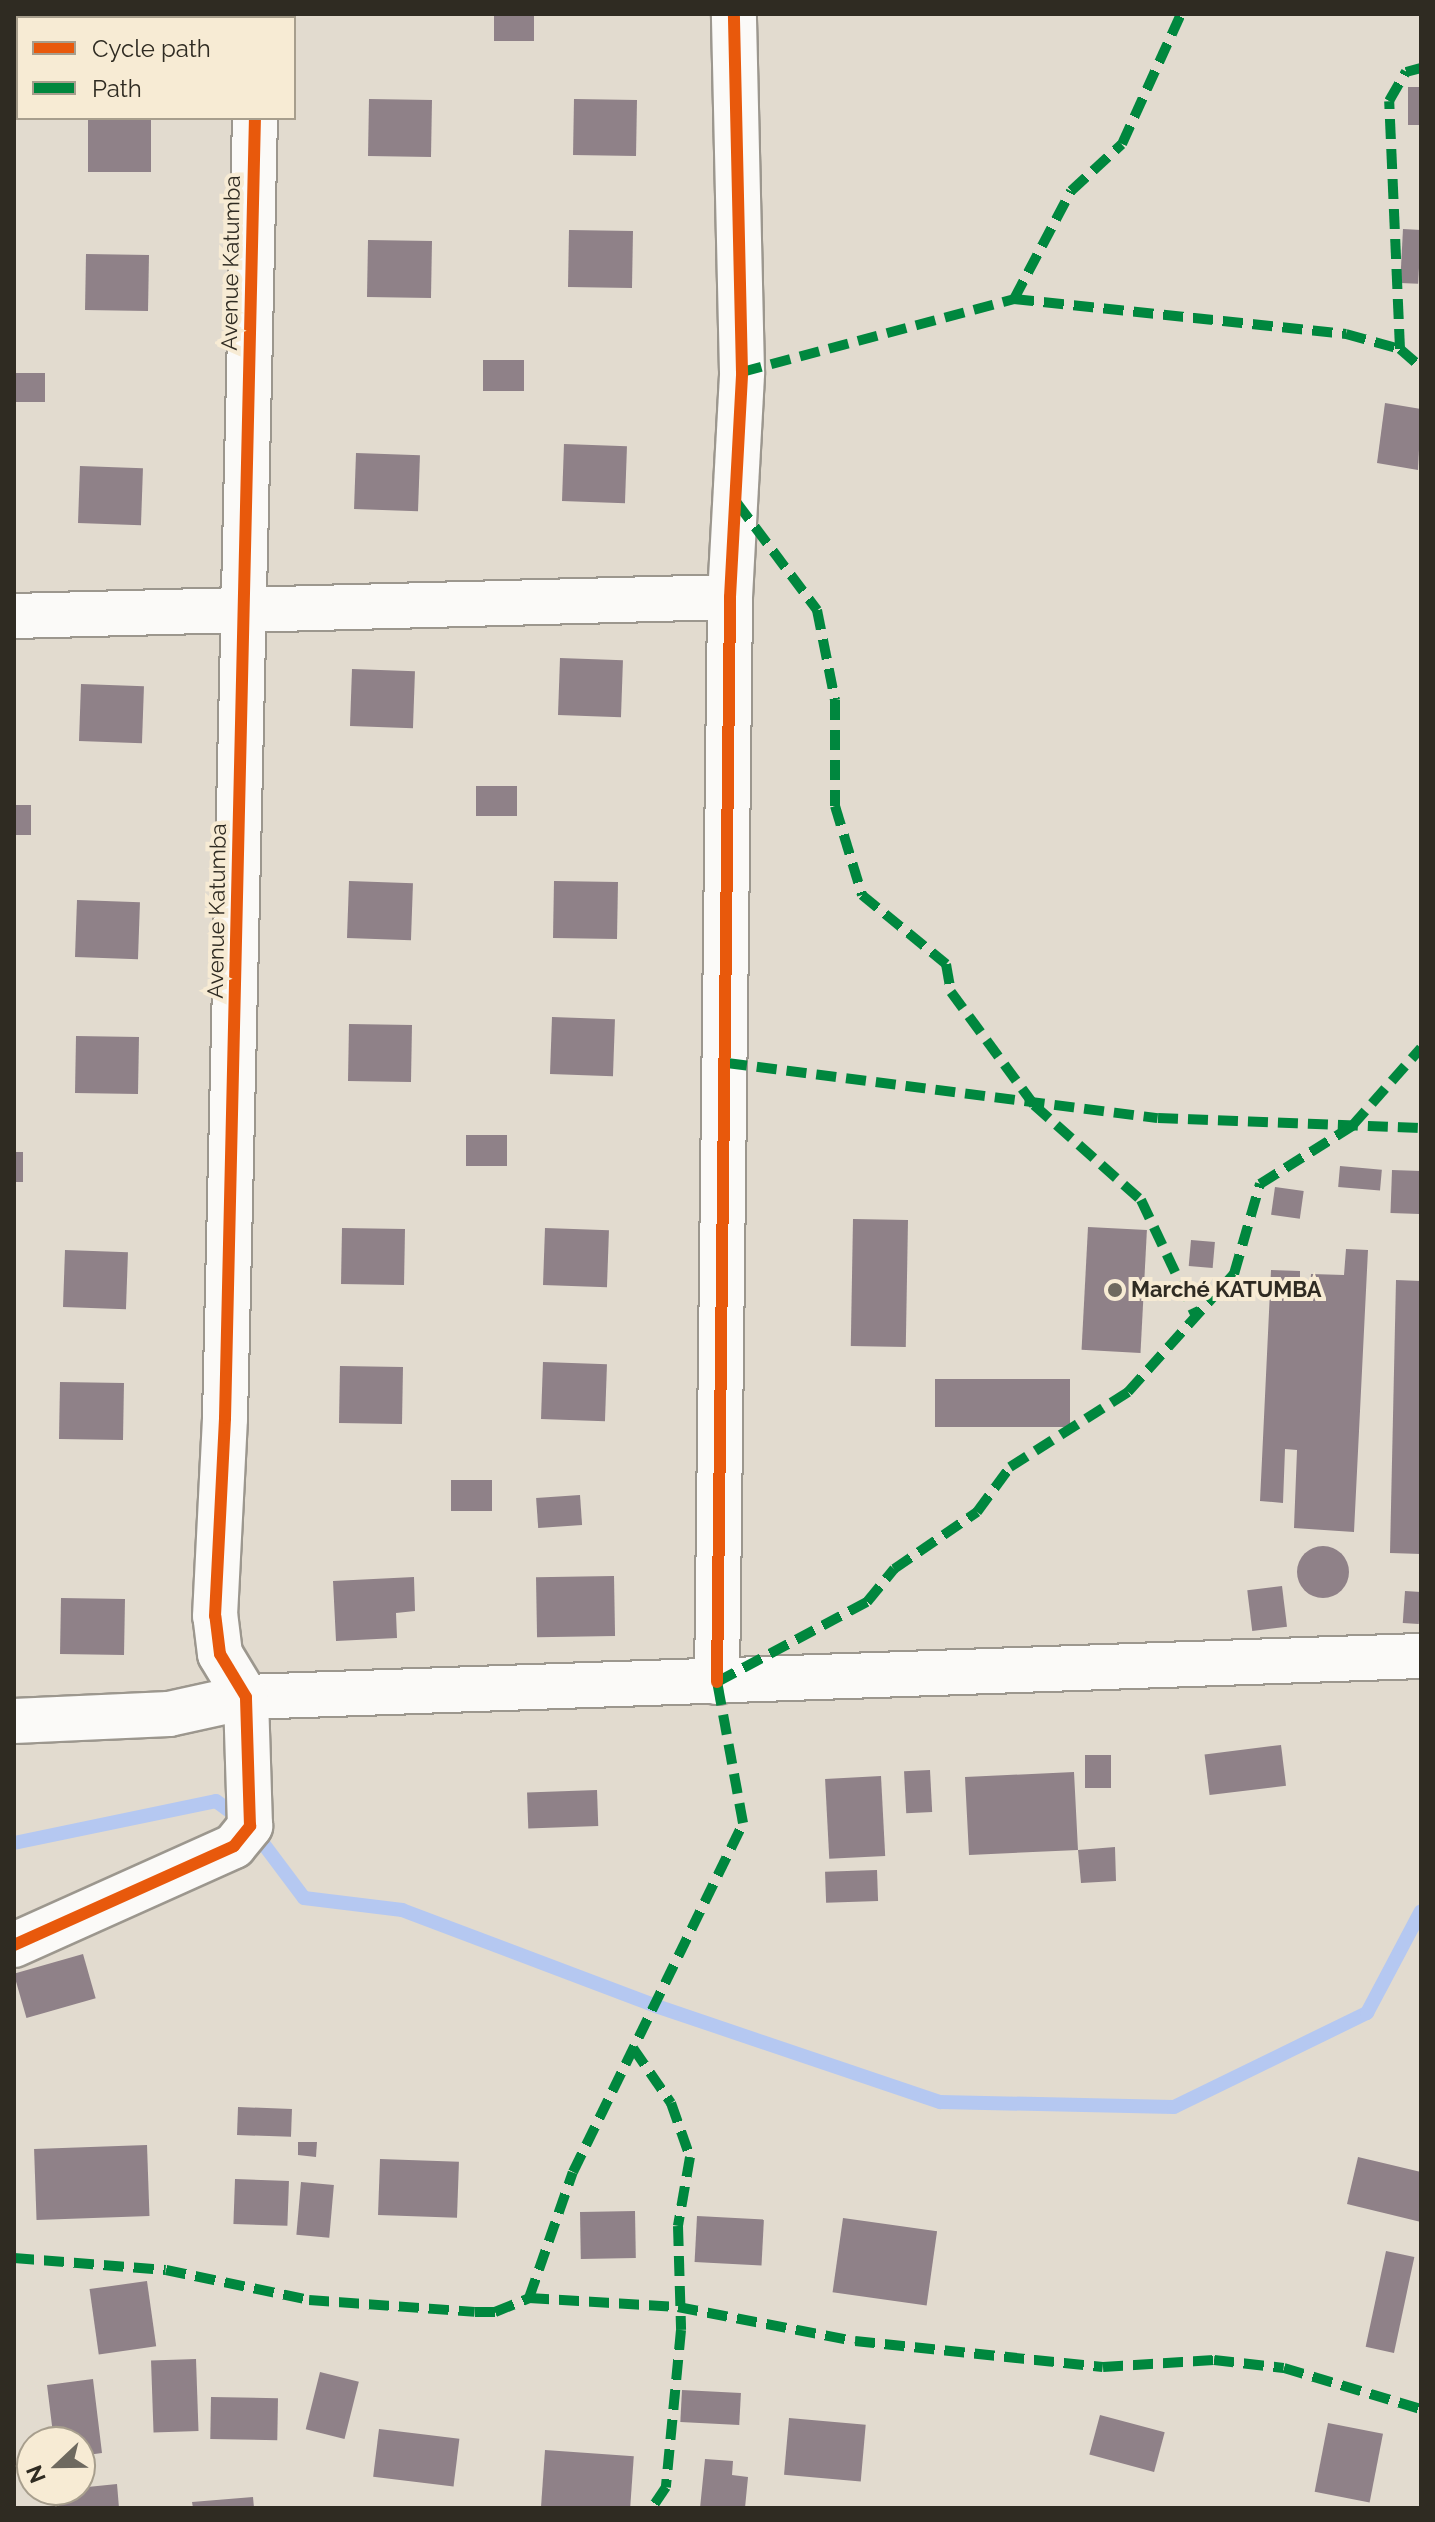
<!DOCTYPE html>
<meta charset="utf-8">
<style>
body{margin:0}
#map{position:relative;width:1435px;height:2522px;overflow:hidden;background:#e2dbcf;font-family:Raleway,sans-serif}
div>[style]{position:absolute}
.stream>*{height:14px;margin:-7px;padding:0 7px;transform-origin:7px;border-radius:7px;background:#b5c8f1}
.building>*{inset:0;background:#8f8188;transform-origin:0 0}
.round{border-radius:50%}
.roads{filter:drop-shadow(2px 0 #9c978e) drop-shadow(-2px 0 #9c978e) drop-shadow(0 2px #9c978e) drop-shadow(0 -2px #9c978e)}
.street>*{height:44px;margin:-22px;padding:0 22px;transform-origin:22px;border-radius:22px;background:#fbfaf8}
.quiet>*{height:10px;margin-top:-5px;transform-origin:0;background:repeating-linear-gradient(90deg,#00873e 0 20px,transparent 0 30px)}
.cycleway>*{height:12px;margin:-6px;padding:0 6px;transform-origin:6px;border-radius:6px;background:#e8590c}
.dots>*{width:22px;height:22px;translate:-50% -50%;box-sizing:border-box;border:4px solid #f7ebd4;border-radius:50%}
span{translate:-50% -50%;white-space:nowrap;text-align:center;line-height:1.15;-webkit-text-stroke:8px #f7ebd4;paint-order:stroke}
.street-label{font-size:22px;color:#2f2b22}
.poi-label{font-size:22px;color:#2f2b22;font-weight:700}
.left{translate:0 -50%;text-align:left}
.frame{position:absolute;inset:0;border:16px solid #2f2b22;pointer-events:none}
.legend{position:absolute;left:16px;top:16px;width:280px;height:104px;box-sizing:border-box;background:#f7ebd4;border:2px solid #a79e8d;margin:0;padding:10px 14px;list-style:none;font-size:24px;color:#2f2b22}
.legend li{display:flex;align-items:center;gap:16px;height:40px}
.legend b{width:40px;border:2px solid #a79e8d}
.north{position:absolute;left:16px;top:2426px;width:80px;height:80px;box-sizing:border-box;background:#f7ebd4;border:2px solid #a79e8d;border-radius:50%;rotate:248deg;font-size:22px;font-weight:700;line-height:32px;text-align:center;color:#2f2b22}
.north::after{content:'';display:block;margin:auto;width:28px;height:36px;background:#6e695f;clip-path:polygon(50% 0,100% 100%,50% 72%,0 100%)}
</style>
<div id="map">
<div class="stream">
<i style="left:14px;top:1843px;width:206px;rotate:-11.7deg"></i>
<i style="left:216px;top:1801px;width:42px;rotate:36.3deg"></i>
<i style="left:250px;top:1826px;width:90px;rotate:53.1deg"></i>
<i style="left:304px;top:1898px;width:99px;rotate:7deg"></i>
<i style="left:402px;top:1910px;width:272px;rotate:20.7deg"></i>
<i style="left:656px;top:2006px;width:300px;rotate:18.7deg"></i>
<i style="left:940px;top:2102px;width:234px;rotate:1.2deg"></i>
<i style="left:1174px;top:2107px;width:215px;rotate:-26deg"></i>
<i style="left:1367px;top:2013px;width:115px;rotate:-62.1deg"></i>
</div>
<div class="building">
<i style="clip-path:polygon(14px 14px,47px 14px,47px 18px,18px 18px,14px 41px)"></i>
<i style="left:494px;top:14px;width:40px;height:27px"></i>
<i style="left:1421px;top:87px;width:38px;height:13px;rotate:90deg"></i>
<i style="left:369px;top:99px;width:63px;height:57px;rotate:1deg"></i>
<i style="left:574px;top:99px;width:63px;height:56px;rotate:1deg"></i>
<i style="left:88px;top:118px;width:63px;height:54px"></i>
<i style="left:1403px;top:229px;width:18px;height:54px;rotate:3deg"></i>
<i style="left:569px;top:230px;width:64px;height:57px;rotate:1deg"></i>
<i style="left:368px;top:240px;width:64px;height:57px;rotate:1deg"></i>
<i style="left:86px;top:254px;width:63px;height:56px;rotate:1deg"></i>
<i style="left:483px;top:360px;width:41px;height:31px"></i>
<i style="left:14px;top:373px;width:31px;height:29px"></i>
<i style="clip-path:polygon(1385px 403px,1421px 409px,1418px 470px,1377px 463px)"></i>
<i style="left:564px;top:444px;width:63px;height:57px;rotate:2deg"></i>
<i style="left:356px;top:453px;width:64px;height:56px;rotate:2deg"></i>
<i style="left:80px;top:466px;width:63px;height:57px;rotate:2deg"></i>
<i style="left:560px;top:658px;width:63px;height:57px;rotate:2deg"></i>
<i style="left:352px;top:669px;width:63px;height:57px;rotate:2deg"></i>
<i style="left:81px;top:684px;width:63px;height:57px;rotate:2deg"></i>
<i style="left:476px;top:786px;width:41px;height:30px"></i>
<i style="left:14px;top:805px;width:17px;height:30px"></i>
<i style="left:349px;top:881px;width:64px;height:57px;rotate:2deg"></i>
<i style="left:554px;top:881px;width:64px;height:57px;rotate:1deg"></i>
<i style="left:77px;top:900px;width:63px;height:57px;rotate:2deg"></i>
<i style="left:552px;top:1017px;width:63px;height:57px;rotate:2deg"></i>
<i style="left:349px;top:1024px;width:63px;height:57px;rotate:1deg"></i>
<i style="left:76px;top:1036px;width:63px;height:57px;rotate:1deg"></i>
<i style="left:466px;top:1135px;width:41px;height:31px"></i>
<i style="left:14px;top:1152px;width:9px;height:30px"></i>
<i style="left:1340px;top:1166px;width:42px;height:21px;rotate:5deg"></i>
<i style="left:1392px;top:1170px;width:29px;height:43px;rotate:2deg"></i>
<i style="left:1275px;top:1187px;width:29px;height:28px;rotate:8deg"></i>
<i style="left:853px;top:1219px;width:55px;height:127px;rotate:1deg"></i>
<i style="left:1088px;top:1227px;width:59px;height:123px;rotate:3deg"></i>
<i style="left:342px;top:1228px;width:63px;height:56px;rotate:1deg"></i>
<i style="left:545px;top:1228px;width:64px;height:57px;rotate:2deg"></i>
<i style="left:1191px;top:1240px;width:24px;height:26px;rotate:5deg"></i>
<i style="clip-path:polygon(1346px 1249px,1368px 1250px,1354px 1532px,1294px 1528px,1297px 1450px,1285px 1449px,1283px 1503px,1260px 1501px,1271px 1270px,1300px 1271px,1300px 1287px,1310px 1287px,1311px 1274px,1344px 1275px)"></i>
<i style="left:65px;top:1250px;width:63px;height:57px;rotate:2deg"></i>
<i style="clip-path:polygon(1396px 1280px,1421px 1281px,1421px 1554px,1390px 1553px)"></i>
<i style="left:543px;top:1362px;width:64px;height:57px;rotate:2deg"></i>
<i style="left:340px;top:1366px;width:63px;height:57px;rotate:1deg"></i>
<i style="left:1070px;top:1379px;width:48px;height:135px;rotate:90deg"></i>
<i style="left:60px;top:1382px;width:64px;height:57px;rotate:1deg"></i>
<i style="left:451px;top:1480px;width:41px;height:31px"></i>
<i style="left:580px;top:1495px;width:30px;height:44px;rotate:86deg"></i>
<i class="round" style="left:1297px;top:1546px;width:52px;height:52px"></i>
<i style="left:614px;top:1576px;width:60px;height:78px;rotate:89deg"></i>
<i style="clip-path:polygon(414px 1577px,415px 1611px,396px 1613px,397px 1638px,336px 1641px,333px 1581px)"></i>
<i style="left:1282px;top:1586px;width:41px;height:35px;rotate:83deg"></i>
<i style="left:1405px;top:1591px;width:16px;height:32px;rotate:4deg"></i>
<i style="left:61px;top:1598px;width:64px;height:56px;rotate:1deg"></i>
<i style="left:1281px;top:1745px;width:41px;height:77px;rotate:83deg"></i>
<i style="left:1085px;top:1755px;width:26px;height:33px"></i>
<i style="left:930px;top:1770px;width:42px;height:26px;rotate:87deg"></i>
<i style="clip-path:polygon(1074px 1772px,1078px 1850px,1115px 1847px,1116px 1881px,1081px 1883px,1078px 1850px,969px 1855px,965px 1777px)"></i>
<i style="left:881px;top:1776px;width:80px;height:56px;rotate:87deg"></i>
<i style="left:597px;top:1790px;width:36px;height:70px;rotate:88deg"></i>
<i style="left:877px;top:1870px;width:31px;height:52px;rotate:88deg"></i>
<i style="left:83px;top:1954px;width:46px;height:72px;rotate:74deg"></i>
<i style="left:238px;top:2107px;width:54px;height:28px;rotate:2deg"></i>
<i style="clip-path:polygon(298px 2142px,317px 2142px,316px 2157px,298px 2155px)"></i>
<i style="left:147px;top:2145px;width:71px;height:113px;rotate:88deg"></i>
<i style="clip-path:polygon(1358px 2157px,1421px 2172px,1421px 2222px,1347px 2204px)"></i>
<i style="left:380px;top:2159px;width:79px;height:56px;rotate:2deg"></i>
<i style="left:235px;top:2179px;width:54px;height:45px;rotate:2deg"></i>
<i style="left:301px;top:2182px;width:33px;height:53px;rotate:5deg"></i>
<i style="left:635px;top:2211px;width:47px;height:55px;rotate:89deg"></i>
<i style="left:697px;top:2216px;width:67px;height:46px;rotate:3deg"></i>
<i style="left:843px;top:2218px;width:95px;height:75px;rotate:8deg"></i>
<i style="left:1386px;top:2251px;width:29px;height:98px;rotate:12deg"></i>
<i style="left:147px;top:2281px;width:66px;height:58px;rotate:82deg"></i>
<i style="left:196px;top:2359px;width:72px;height:45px;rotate:88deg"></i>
<i style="left:320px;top:2372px;width:40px;height:59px;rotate:14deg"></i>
<i style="clip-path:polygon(93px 2379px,102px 2453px,80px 2456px,80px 2442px,54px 2442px,47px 2385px)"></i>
<i style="left:682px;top:2390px;width:59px;height:32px;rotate:3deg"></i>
<i style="left:211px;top:2397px;width:67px;height:42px;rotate:1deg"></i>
<i style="left:1100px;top:2415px;width:67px;height:41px;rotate:15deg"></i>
<i style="left:789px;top:2418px;width:77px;height:57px;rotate:5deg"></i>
<i style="left:1328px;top:2423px;width:56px;height:70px;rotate:11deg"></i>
<i style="left:379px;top:2429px;width:81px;height:48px;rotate:7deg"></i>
<i style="left:545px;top:2450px;width:89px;height:58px;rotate:4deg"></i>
<i style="clip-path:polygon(705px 2459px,733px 2461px,732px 2475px,748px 2477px,745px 2508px,700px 2508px)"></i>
<i style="clip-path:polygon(117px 2484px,119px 2508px,59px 2508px,58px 2490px)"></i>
<i style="clip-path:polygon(253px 2497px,254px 2508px,193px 2508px,192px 2502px)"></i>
</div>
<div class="roads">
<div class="street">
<i style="left:257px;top:18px;width:4px;rotate:-90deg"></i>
<i style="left:14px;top:616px;width:716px;rotate:-1.52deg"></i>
<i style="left:717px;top:1682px;width:1085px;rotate:-89.31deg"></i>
<i style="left:730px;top:597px;width:225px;rotate:-86.9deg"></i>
<i style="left:742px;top:372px;width:358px;rotate:-91.3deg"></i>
<i style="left:14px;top:1721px;width:155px;rotate:-2.6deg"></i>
<i style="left:169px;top:1714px;width:79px;rotate:-12.4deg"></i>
<i style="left:246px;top:1697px;width:1176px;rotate:-2deg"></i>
<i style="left:14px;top:1945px;width:241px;rotate:-24.2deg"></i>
<i style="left:234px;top:1846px;width:26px;rotate:-51deg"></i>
<i style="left:250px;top:1826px;width:129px;rotate:-91.8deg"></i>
<i style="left:246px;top:1697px;width:50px;rotate:-121.2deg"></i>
<i style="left:220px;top:1654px;width:38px;rotate:-97deg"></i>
<i style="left:215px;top:1616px;width:198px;rotate:-87.1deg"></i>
<i style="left:225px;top:1418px;width:1300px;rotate:-88.68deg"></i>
</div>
</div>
<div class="quiet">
<i style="left:1014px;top:299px;width:122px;rotate:-62.2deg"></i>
<i style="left:1071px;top:191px;width:69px;rotate:-42.7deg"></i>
<i style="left:1122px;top:144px;width:143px;rotate:-65.6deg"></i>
<i style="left:1400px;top:349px;width:248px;rotate:-92.5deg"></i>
<i style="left:1389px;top:101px;width:34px;rotate:-60deg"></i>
<i style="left:1406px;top:72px;width:16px;rotate:-15deg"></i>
<i style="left:742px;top:372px;width:282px;rotate:-15deg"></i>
<i style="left:1014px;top:299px;width:334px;rotate:6deg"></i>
<i style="left:1346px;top:334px;width:56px;rotate:15.5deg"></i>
<i style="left:1400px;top:349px;width:28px;rotate:41deg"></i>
<i style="left:737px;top:503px;width:134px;rotate:53.2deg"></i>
<i style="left:817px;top:610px;width:92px;rotate:78.7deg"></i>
<i style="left:835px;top:700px;width:106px;rotate:90deg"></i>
<i style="left:835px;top:806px;width:93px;rotate:73.1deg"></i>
<i style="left:862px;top:895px;width:109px;rotate:39.4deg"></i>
<i style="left:946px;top:964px;width:28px;rotate:80deg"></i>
<i style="left:951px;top:992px;width:140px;rotate:53.7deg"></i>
<i style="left:1034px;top:1105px;width:143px;rotate:41.6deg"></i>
<i style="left:1141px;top:1200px;width:126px;rotate:64.7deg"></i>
<i style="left:727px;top:1063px;width:434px;rotate:7.3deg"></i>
<i style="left:1158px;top:1118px;width:263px;rotate:2.2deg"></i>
<i style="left:633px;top:2048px;width:67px;rotate:55.4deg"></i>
<i style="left:671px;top:2103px;width:57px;rotate:70.6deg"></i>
<i style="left:690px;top:2157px;width:70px;rotate:99.9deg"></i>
<i style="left:678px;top:2226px;width:104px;rotate:88.3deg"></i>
<i style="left:681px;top:2330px;width:158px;rotate:95.5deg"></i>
<i style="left:666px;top:2487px;width:25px;rotate:124deg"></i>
<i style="left:14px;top:2258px;width:152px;rotate:4.5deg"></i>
<i style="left:166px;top:2270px;width:146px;rotate:11.8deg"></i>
<i style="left:309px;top:2300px;width:166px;rotate:4.1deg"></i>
<i style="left:475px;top:2312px;width:20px"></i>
<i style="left:495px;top:2312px;width:37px;rotate:-22deg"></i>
<i style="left:529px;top:2298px;width:149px;rotate:3.5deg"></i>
<i style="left:678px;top:2307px;width:180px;rotate:10.9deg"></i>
<i style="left:855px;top:2341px;width:249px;rotate:6deg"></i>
<i style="left:1103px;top:2367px;width:111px;rotate:-3.6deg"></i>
<i style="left:1214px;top:2360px;width:70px;rotate:6.5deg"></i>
<i style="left:1284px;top:2368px;width:143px;rotate:16.7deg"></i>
<i style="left:529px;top:2298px;width:133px;rotate:-70.8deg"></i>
<i style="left:573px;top:2172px;width:388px;rotate:-64deg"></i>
<i style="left:743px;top:1823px;width:143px;rotate:-100.4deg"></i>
<i style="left:717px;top:1682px;width:170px;rotate:-28.1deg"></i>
<i style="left:867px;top:1602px;width:43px;rotate:-50.7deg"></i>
<i style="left:894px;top:1569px;width:101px;rotate:-34.5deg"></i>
<i style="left:977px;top:1512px;width:56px;rotate:-53.7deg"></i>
<i style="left:1010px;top:1467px;width:140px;rotate:-32.4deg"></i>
<i style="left:1128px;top:1392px;width:159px;rotate:-48.1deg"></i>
<i style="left:1234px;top:1274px;width:94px;rotate:-73.9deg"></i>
<i style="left:1260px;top:1184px;width:109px;rotate:-32.2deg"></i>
<i style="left:1352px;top:1126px;width:104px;rotate:-48.5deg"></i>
</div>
<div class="cycleway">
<i style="left:717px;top:1682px;width:1085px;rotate:-89.31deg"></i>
<i style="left:730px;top:597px;width:225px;rotate:-86.9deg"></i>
<i style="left:742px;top:372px;width:358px;rotate:-91.3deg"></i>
<i style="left:14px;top:1945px;width:241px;rotate:-24.2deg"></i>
<i style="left:234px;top:1846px;width:26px;rotate:-51deg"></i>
<i style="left:250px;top:1826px;width:129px;rotate:-91.8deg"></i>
<i style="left:246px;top:1697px;width:50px;rotate:-121.2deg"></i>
<i style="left:220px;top:1654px;width:38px;rotate:-97deg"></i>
<i style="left:215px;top:1616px;width:198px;rotate:-87.1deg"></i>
<i style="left:225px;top:1418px;width:1300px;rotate:-88.68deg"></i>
</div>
<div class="dots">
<i style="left:1115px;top:1290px;background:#6e695f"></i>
</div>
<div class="street-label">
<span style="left:231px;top:263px;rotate:-89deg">Avenue Katumba</span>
<span style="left:217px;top:911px;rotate:-89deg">Avenue Katumba</span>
</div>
<div class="poi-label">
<span class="left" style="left:1131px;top:1290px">Marché KATUMBA</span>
</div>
<div class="frame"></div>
<ul class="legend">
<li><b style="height:10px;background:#e8590c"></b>Cycle path</li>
<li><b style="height:10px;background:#00873e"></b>Path</li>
</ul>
<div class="north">N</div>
</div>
